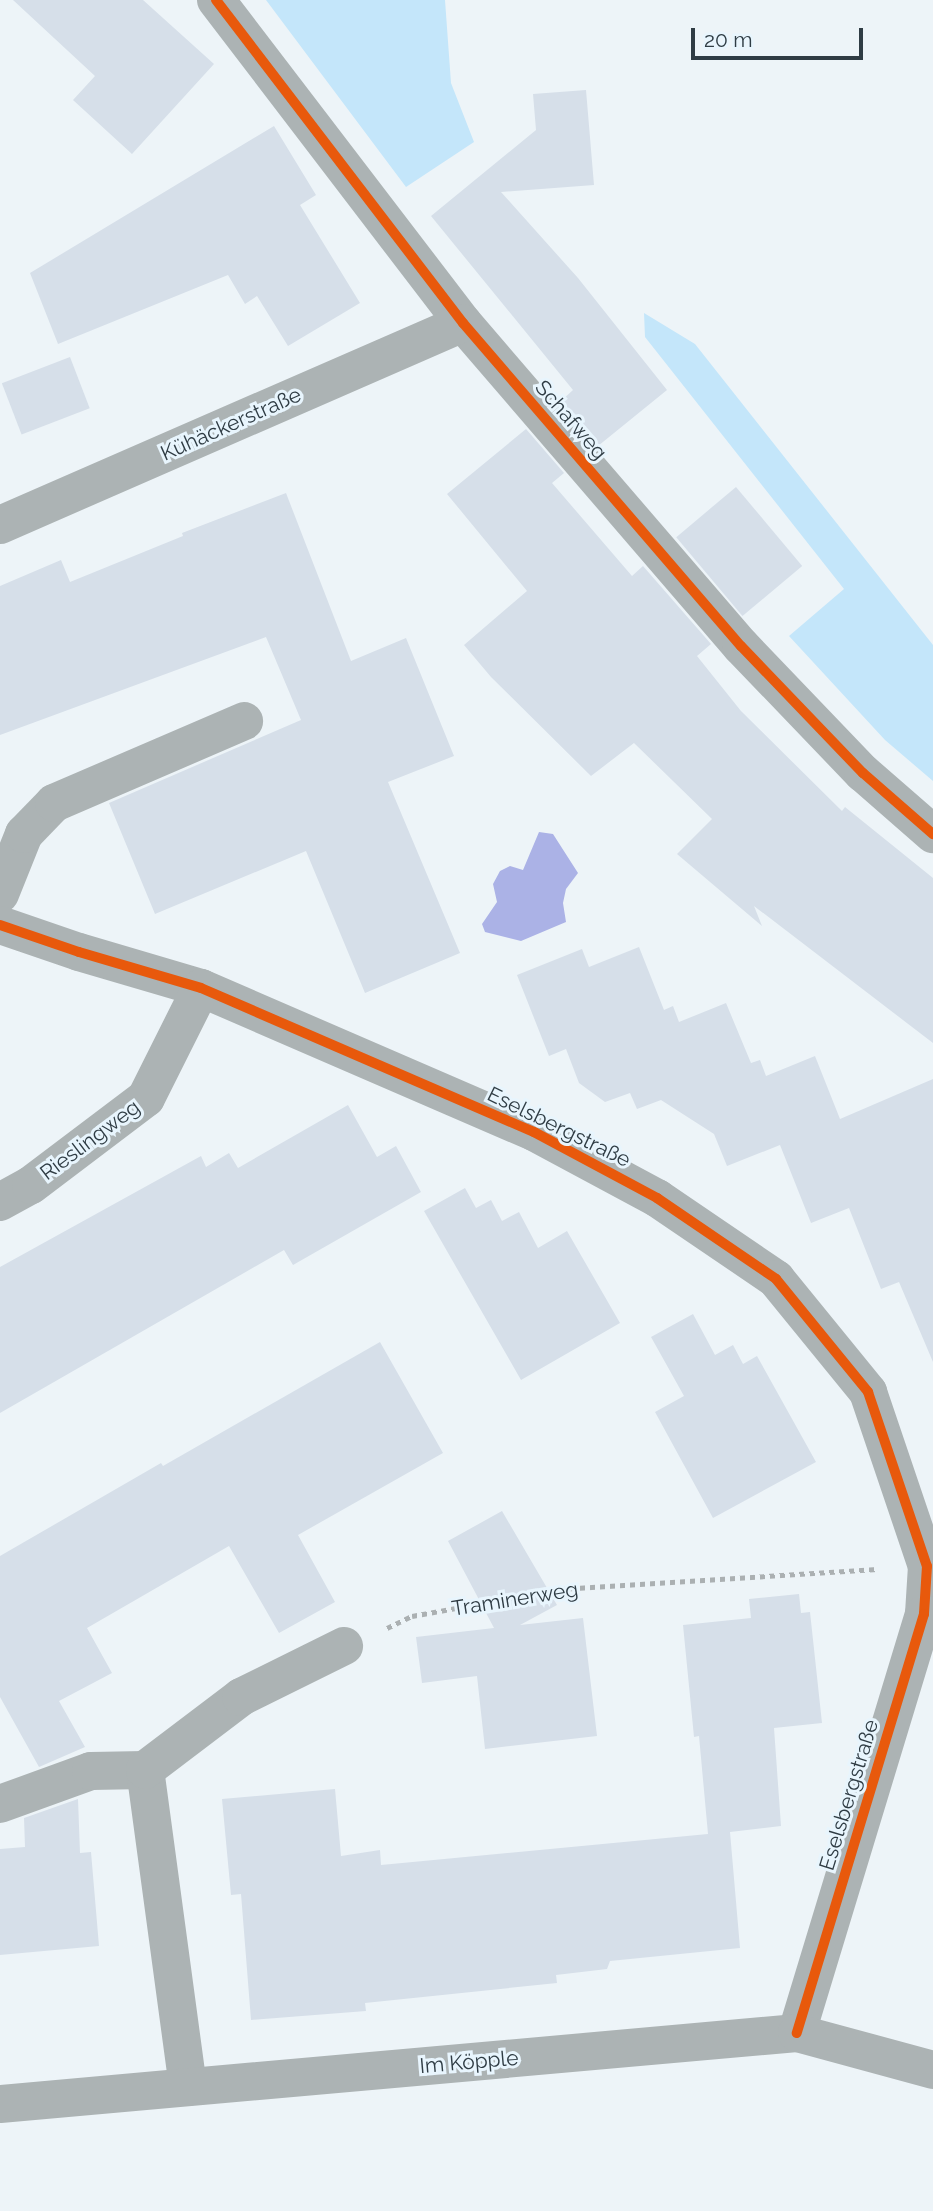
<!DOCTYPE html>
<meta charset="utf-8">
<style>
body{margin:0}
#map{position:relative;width:933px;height:2211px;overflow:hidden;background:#edf4f8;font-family:Raleway,sans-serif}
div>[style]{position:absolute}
.green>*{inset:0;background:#c4e6fa}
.water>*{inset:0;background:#abb2e6}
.building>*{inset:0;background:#d6dfe9;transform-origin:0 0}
.path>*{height:4.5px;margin-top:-2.25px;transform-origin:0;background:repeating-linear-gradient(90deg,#abb0b2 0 5px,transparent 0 10px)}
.minor>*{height:38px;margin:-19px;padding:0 19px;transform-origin:19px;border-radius:19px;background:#acb3b4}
.cycleway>*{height:10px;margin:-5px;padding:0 5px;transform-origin:5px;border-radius:5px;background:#e8590c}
span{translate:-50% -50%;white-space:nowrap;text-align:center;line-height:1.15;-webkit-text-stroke:6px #e8f5fd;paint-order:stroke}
.street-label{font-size:21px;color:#2f3c44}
.scale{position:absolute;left:691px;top:28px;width:172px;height:32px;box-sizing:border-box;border:4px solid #2f3c44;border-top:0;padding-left:9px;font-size:21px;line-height:24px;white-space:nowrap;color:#2f3c44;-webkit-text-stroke:5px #e8f5fd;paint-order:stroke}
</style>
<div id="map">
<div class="green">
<i style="clip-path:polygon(266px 0,445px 0,451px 83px,474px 142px,406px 187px)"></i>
<i style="clip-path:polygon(644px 313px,695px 344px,933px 645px,933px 781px,885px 740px,789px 636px,844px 589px,645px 337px)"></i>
</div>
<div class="water">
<i style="clip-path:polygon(539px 832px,553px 834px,578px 873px,566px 889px,563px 903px,566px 922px,521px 941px,485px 932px,482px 924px,497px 902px,493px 884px,500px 871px,510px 866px,523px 870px)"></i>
</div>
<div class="building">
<i style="clip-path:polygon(13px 0,143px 0,214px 64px,132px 154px,73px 100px,95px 76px)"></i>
<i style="clip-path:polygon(586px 90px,594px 185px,501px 192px,578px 278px,667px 390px,598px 446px,560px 402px,573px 390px,431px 216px,536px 130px,533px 94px)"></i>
<i style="clip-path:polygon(274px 126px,316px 195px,300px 205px,360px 303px,288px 346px,257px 296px,245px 304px,228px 275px,58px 344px,30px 273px)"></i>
<i style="left:70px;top:357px;width:55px;height:73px;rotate:69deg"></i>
<i style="clip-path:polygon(526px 429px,564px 473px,552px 483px,632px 576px,643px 566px,711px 644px,697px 656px,741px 711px,842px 811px,845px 807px,933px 878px,933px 1043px,754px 906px,762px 926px,677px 854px,712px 819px,634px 743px,591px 776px,491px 677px,464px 645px,527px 591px,447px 494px)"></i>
<i style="left:736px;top:487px;width:103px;height:78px;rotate:50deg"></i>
<i style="clip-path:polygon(286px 493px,351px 661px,406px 638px,454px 756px,388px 782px,460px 953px,365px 993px,306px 851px,155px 914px,109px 803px,301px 720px,266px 637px,0 735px,0 586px,61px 560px,70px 582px,183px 536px,182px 533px)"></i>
<i style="clip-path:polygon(639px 947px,664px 1010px,673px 1006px,679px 1022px,726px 1003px,751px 1063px,760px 1060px,766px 1076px,815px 1056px,840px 1119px,933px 1079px,933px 1362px,899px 1282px,881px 1289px,849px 1208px,811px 1223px,780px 1145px,727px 1166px,714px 1134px,661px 1100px,637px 1109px,630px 1093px,605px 1102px,579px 1083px,566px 1049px,549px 1056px,517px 975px,582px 949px,589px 967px)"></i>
<i style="clip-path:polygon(348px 1105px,377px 1157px,396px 1146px,421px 1192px,293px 1265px,284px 1250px,0 1413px,0 1267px,201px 1156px,206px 1167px,229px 1153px,238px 1168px)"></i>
<i style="clip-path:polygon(465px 1188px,476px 1208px,491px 1200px,502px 1221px,519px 1212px,538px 1248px,567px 1231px,620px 1323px,521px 1380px,424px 1211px)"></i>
<i style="clip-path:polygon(693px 1314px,715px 1355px,733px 1345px,743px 1364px,757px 1356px,816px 1462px,713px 1518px,655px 1412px,684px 1396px,651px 1337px)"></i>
<i style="clip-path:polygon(380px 1342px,443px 1453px,298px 1535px,335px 1602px,279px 1633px,229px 1546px,87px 1628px,112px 1673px,59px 1701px,85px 1747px,39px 1767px,0 1697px,0 1556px,161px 1463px,163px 1466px)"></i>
<i style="clip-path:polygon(502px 1511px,557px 1605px,520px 1625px,583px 1618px,597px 1736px,485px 1749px,477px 1676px,422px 1683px,416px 1637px,494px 1628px,448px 1541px)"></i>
<i style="clip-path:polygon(799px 1594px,801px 1613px,810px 1612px,822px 1723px,774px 1728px,781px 1826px,730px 1832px,740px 1948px,610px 1961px,607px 1969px,556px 1975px,557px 1983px,365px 2003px,366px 2011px,251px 2020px,241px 1894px,231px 1895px,222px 1799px,335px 1789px,341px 1856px,380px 1850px,381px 1865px,708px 1834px,699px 1736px,694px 1737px,683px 1625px,751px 1618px,749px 1599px)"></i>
<i style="clip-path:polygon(78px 1799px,80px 1853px,91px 1852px,99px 1946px,0 1955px,0 1849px,25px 1847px,24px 1818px)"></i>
</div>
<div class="path">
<i style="left:387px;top:1628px;width:28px;rotate:-26deg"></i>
<i style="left:412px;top:1616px;width:150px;rotate:-10.3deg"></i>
<i style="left:560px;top:1589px;width:318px;rotate:-3.6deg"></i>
</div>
<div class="minor">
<i style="left:216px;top:0;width:407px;rotate:52.6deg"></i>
<i style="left:463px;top:323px;width:426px;rotate:49.3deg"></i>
<i style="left:741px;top:646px;width:176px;rotate:46.2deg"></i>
<i style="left:863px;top:773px;width:93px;rotate:41.1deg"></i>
<i style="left:0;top:525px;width:505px;rotate:-23.57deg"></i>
<i style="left:0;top:894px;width:65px;rotate:-68.2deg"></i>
<i style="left:24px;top:834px;width:43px;rotate:-45.9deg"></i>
<i style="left:54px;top:803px;width:207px;rotate:-23.3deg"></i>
<i style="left:0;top:925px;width:83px;rotate:18.9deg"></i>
<i style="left:79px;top:952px;width:127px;rotate:16.4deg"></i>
<i style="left:201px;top:988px;width:363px;rotate:23.4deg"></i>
<i style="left:534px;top:1132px;width:140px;rotate:28.2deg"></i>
<i style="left:657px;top:1198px;width:144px;rotate:34.2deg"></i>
<i style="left:776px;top:1279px;width:146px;rotate:50.8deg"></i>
<i style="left:868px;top:1392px;width:184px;rotate:71.3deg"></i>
<i style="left:927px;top:1566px;width:48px;rotate:93.6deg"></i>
<i style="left:924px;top:1614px;width:438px;rotate:106.9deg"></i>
<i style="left:0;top:1202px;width:35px;rotate:-29deg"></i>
<i style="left:31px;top:1185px;width:144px;rotate:-37.1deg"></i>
<i style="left:146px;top:1098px;width:123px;rotate:-63.4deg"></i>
<i style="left:0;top:1804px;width:97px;rotate:-19.9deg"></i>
<i style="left:91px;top:1771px;width:54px;rotate:-1.1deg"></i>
<i style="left:188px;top:2087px;width:320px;rotate:-97.7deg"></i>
<i style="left:145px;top:1770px;width:121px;rotate:-37.2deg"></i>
<i style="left:241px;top:1697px;width:115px;rotate:-26.3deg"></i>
<i style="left:0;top:2104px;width:800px;rotate:-5.09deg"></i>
<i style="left:797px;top:2033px;width:141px;rotate:15.2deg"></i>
</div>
<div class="cycleway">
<i style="left:216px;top:0;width:407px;rotate:52.6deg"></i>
<i style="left:463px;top:323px;width:426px;rotate:49.3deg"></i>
<i style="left:741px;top:646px;width:176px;rotate:46.2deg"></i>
<i style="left:863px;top:773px;width:93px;rotate:41.1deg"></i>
<i style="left:0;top:925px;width:83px;rotate:18.9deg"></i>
<i style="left:79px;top:952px;width:127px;rotate:16.4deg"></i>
<i style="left:201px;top:988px;width:363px;rotate:23.4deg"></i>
<i style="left:534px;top:1132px;width:140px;rotate:28.2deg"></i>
<i style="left:657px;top:1198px;width:144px;rotate:34.2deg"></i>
<i style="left:776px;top:1279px;width:146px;rotate:50.8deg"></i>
<i style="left:868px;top:1392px;width:184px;rotate:71.3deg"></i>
<i style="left:927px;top:1566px;width:48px;rotate:93.6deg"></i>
<i style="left:924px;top:1614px;width:438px;rotate:106.9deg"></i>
</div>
<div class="street-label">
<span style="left:571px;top:420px;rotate:49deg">Schafweg</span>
<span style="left:231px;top:424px;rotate:-24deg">Kühäckerstraße</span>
<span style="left:559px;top:1127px;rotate:26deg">Eselsbergstraße</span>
<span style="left:90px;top:1140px;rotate:-37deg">Rieslingweg</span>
<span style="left:515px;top:1599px;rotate:-9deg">Traminerweg</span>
<span style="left:849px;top:1795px;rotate:-73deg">Eselsbergstraße</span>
<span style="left:469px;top:2062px;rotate:-5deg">Im Köpple</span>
</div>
<div class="scale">20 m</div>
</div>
